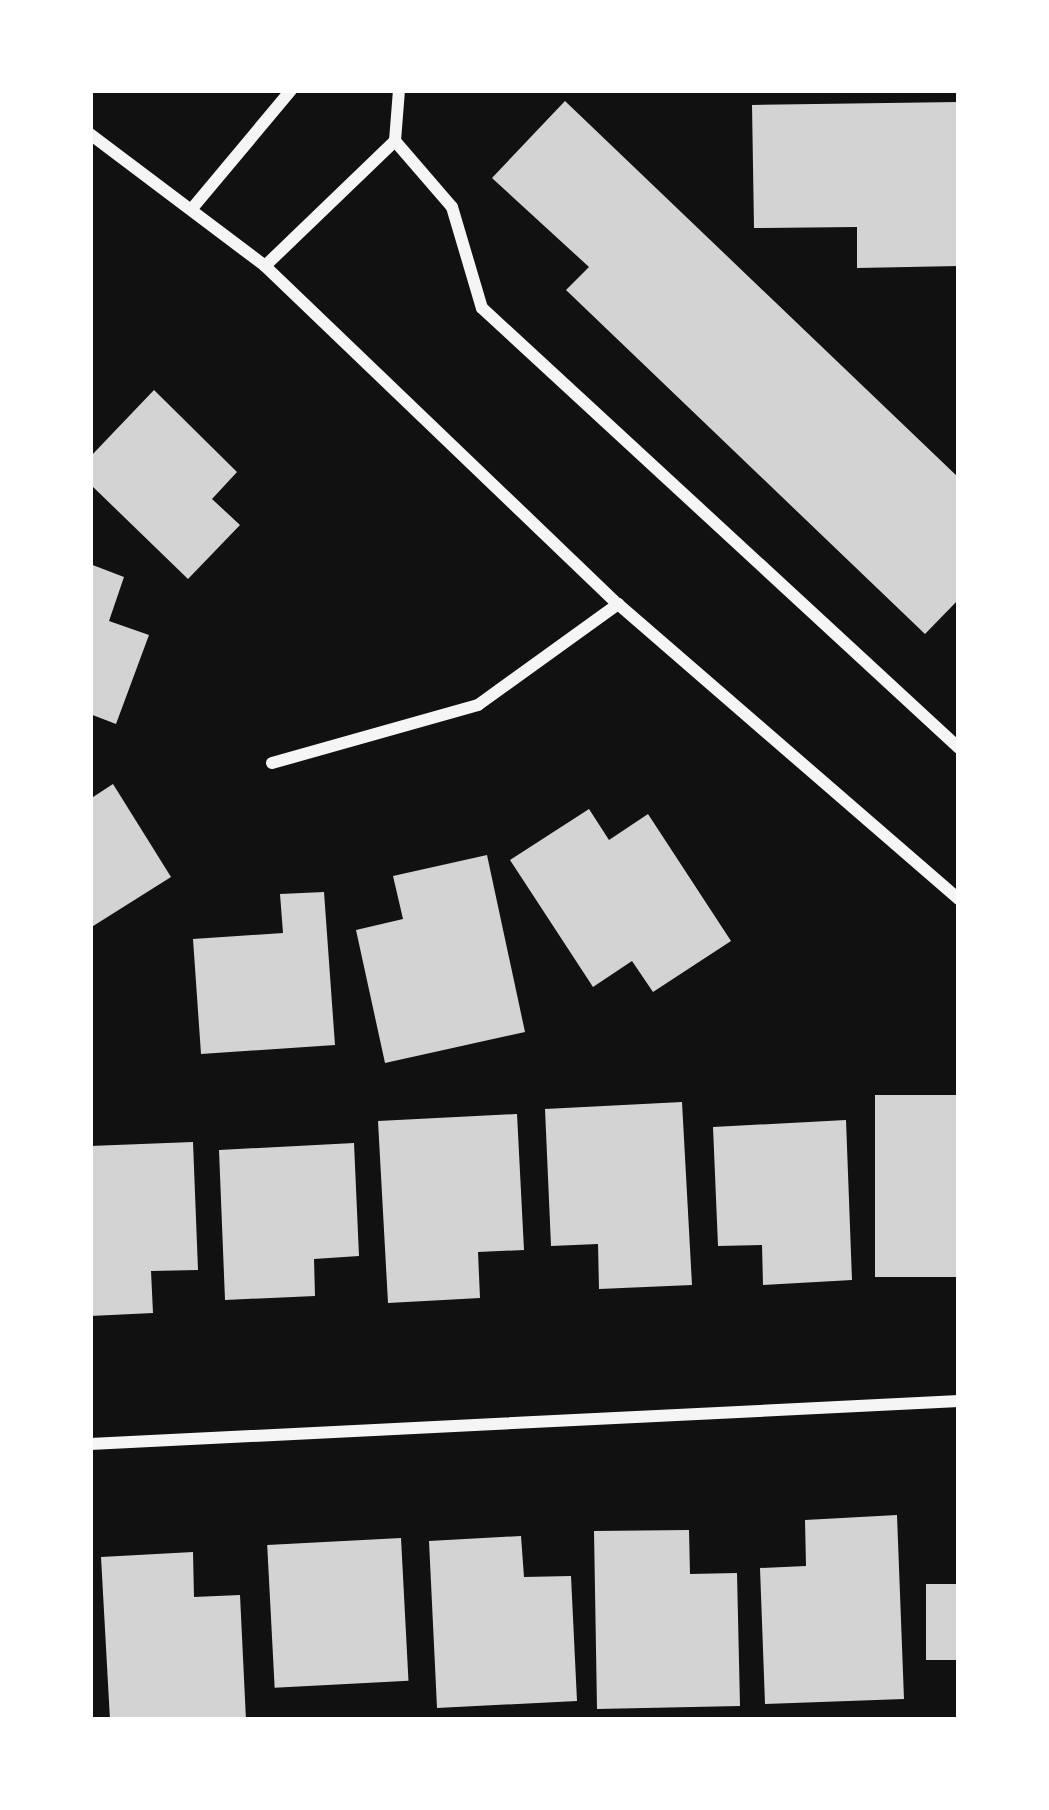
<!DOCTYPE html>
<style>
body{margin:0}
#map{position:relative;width:1049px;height:1810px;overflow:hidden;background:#111;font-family:"Titillium Web",sans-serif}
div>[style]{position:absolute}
.building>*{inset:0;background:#d3d3d3;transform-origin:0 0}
.minor>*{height:12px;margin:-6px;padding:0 6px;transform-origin:6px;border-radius:6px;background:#f5f5f5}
span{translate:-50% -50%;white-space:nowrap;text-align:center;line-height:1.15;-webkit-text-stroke:10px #fff;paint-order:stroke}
.frame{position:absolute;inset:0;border:93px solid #fff;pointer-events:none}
</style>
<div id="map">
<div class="building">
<i style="clip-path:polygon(565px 101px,959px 478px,959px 599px,925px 634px,566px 290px,589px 267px,492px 178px)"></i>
<i style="clip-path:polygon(958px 102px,959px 266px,857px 268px,857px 227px,754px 228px,752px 105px)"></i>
<i style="clip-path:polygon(154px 390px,237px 472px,212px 499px,240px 525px,188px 579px,90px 484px,90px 457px)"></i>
<i style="clip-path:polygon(90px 564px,124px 577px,109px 621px,149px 635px,116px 724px,90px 714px)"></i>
<i style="clip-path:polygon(113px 784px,171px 877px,90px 928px,90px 799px)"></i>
<i style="clip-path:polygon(589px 809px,609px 840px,648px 814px,731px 941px,653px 992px,632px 961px,593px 987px,510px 860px)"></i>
<i style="clip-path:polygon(487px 855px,525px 1032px,385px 1063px,356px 930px,403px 919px,393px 876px)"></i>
<i style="clip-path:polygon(324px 892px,335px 1045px,201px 1054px,193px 939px,283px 933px,280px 894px)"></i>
<i style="left:959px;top:1095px;width:182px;height:84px;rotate:90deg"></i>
<i style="clip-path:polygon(682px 1102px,692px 1285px,599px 1289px,598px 1244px,551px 1246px,545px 1109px)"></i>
<i style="clip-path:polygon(517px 1114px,524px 1250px,478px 1252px,480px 1298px,388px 1303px,378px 1121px)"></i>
<i style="clip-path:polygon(846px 1120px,852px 1280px,763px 1285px,762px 1245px,718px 1246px,713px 1127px)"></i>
<i style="clip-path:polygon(193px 1142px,198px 1270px,151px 1271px,153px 1313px,90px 1316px,90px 1146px)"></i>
<i style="clip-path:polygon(354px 1143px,359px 1256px,314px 1259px,315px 1296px,225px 1300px,219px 1150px)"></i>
<i style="clip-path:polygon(897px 1515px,904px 1699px,765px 1704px,760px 1568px,806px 1566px,805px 1520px)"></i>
<i style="clip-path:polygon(689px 1530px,690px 1574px,737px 1573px,740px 1706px,597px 1709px,594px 1531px)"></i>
<i style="clip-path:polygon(521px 1536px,524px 1577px,571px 1576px,577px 1701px,437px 1708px,429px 1541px)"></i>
<i style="left:401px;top:1538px;width:143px;height:134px;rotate:87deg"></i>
<i style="clip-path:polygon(193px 1552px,194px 1597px,240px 1595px,246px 1720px,110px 1720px,101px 1557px)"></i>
<i style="left:959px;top:1584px;width:76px;height:33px;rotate:90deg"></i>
</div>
<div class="minor">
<i style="left:399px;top:90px;width:51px;rotate:94.5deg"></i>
<i style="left:395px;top:141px;width:87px;rotate:49.2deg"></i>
<i style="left:452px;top:207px;width:105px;rotate:73.5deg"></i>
<i style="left:482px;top:308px;width:649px;rotate:42.69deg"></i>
<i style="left:90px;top:134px;width:219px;rotate:37deg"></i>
<i style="left:265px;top:266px;width:489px;rotate:43.8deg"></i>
<i style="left:618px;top:604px;width:451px;rotate:40.9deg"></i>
<i style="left:195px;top:205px;width:150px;rotate:-50.1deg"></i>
<i style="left:265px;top:266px;width:180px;rotate:-43.9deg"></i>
<i style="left:272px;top:763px;width:214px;rotate:-15.7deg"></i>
<i style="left:478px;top:705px;width:173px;rotate:-35.8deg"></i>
<i style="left:90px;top:1444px;width:870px;rotate:-2.83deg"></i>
</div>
<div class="frame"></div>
</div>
